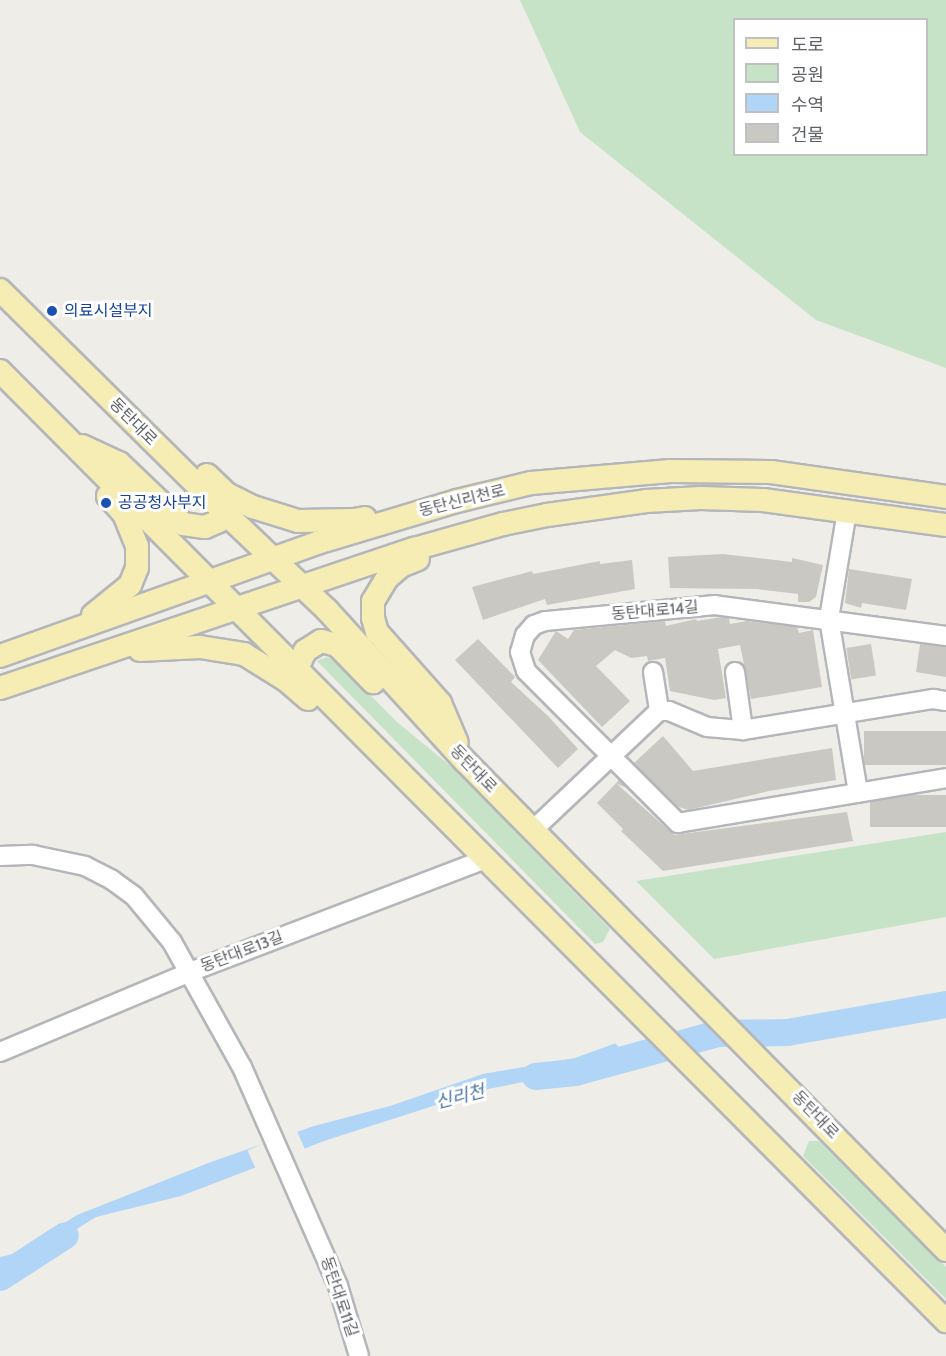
<!DOCTYPE html>
<meta charset="utf-8">
<style>
body{margin:0}
#map{position:relative;width:946px;height:1356px;overflow:hidden;background:#efede7;font-family:Cabin,"Noto Sans KR",sans-serif}
div>[style]{position:absolute}
.green>*{inset:0;background:#c6e3c7}
.water>*{inset:0;background:#b0d5f6}
.pier>*{inset:0;background:#efede7;transform-origin:0 0}
.river>*{height:27px;margin:-13.5px;padding:0 13.5px;transform-origin:13.5px;border-radius:13.5px;background:#b0d5f6}
.building>*{inset:0;background:#cac8c3;transform-origin:0 0}
.roads{filter:drop-shadow(2px 0 #b4b6ba) drop-shadow(-2px 0 #b4b6ba) drop-shadow(0 2px #b4b6ba) drop-shadow(0 -2px #b4b6ba)}
.minor>*{height:18px;margin:-9px;padding:0 9px;transform-origin:9px;border-radius:9px;background:#fff}
.major>*{height:22px;margin:-11px;padding:0 11px;transform-origin:11px;border-radius:11px;background:#f6edb4}
.dots>*{width:16px;height:16px;translate:-50% -50%;box-sizing:border-box;border:3px solid #fff;border-radius:50%}
span{translate:-50% -50%;white-space:nowrap;text-align:center;line-height:1.15;-webkit-text-stroke:6px #fff;paint-order:stroke}
.transit-label{font-size:16px;color:#164399}
.left{translate:0 -50%;text-align:left}
.street-label{font-size:16px;color:#5e6165}
.water-label{font-size:18px;color:#4e77a6;font-style:italic}
.legend{position:absolute;left:733px;top:18px;width:195px;height:138px;box-sizing:border-box;background:#fff;border:2px solid #bfc0c1;margin:0;padding:8px 10px;list-style:none;font-size:18px;color:#5e6165}
.legend li{display:flex;align-items:center;gap:12px;height:30px}
.legend b{width:30px;border:2px solid #bfc0c1}
</style>
<div id="map">
<div class="green">
<i style="clip-path:polygon(evenodd,520px 0,946px 0,946px 368px,816px 320px,580px 132px,520px 0,734px 20px,926px 20px,926px 154px,734px 154px,734px 20px)"></i>
<i style="clip-path:polygon(327px 657px,337px 661px,397px 722px,453px 768px,610px 929px,603px 942px,595px 944px,317px 661px)"></i>
<i style="clip-path:polygon(946px 832px,946px 917px,714px 959px,636px 881px)"></i>
<i style="clip-path:polygon(809px 1141px,819px 1141px,946px 1267px,946px 1299px,803px 1156px)"></i>
</div>
<div class="water">
<i style="clip-path:polygon(682px 1019px,691px 1031px,575px 1072px,483px 1090px,327px 1140px,181px 1196px,96px 1217px,0 1277px,0 1257px,17px 1253px,77px 1215px,211px 1162px,314px 1126px,390px 1106px,483px 1074px,575px 1058px)"></i>
</div>
<div class="pier">
<i style="clip-path:polygon(682px 1016px,693px 1030px,692px 1034px,628px 1056px,613px 1041px)"></i>
<i style="left:296px;top:1129px;width:24px;height:53px;rotate:66deg"></i>
</div>
<div class="river">
<i style="left:535px;top:1076px;width:40px;rotate:-5.7deg"></i>
<i style="left:575px;top:1072px;width:148px;rotate:-15.3deg"></i>
<i style="left:718px;top:1033px;width:69px;rotate:-0.8deg"></i>
<i style="left:787px;top:1032px;width:161px;rotate:-10deg"></i>
<i style="left:0;top:1277px;width:77px;rotate:-32.9deg"></i>
</div>
<div class="building">
<i style="clip-path:polygon(723px 554px,792px 562px,792px 558px,823px 565px,816px 597px,809px 602px,798px 602px,798px 594px,756px 589px,670px 588px,668px 557px)"></i>
<i style="clip-path:polygon(632px 560px,635px 589px,547px 605px,545px 599px,483px 620px,472px 587px,532px 571px,533px 574px,600px 561px,600px 564px)"></i>
<i style="clip-path:polygon(849px 569px,912px 579px,906px 610px,862px 603px,861px 608px,845px 603px)"></i>
<i style="clip-path:polygon(722px 617px,729px 618px,730px 624px,747px 621px,797px 627px,799px 633px,813px 630px,822px 687px,751px 699px,740px 645px,718px 649px,726px 698px,714px 700px,670px 691px,665px 658px,648px 661px,647px 656px,631px 658px,615px 650px,596px 666px,630px 701px,602px 727px,538px 660px,556px 631px,568px 639px,574px 630px,665px 621px,666px 626px,696px 619px,697px 621px)"></i>
<i style="clip-path:polygon(478px 639px,515px 677px,511px 682px,548px 716px,578px 749px,558px 768px,455px 660px)"></i>
<i style="left:871px;top:644px;width:32px;height:25px;rotate:81deg"></i>
<i style="clip-path:polygon(920px 644px,946px 647px,946px 677px,916px 672px)"></i>
<i style="left:946px;top:731px;width:34px;height:82px;rotate:90deg"></i>
<i style="clip-path:polygon(663px 736px,693px 771px,832px 748px,836px 780px,769px 791px,688px 810px,676px 806px,634px 763px)"></i>
<i style="clip-path:polygon(619px 780px,627px 788px,617px 784px,674px 835px,847px 812px,853px 841px,663px 871px,621px 831px,623px 829px,597px 803px)"></i>
<i style="left:946px;top:795px;width:32px;height:76px;rotate:90deg"></i>
</div>
<div class="roads">
<div class="minor">
<i style="left:847px;top:511px;width:109px;rotate:99.5deg"></i>
<i style="left:829px;top:619px;width:176px;rotate:80.5deg"></i>
<i style="left:946px;top:636px;width:233px;rotate:-172.4deg"></i>
<i style="left:715px;top:605px;width:171px;rotate:174.6deg"></i>
<i style="left:545px;top:621px;width:12px;rotate:160deg"></i>
<i style="left:534px;top:625px;width:13px;rotate:132deg"></i>
<i style="left:525px;top:635px;width:18px;rotate:106deg"></i>
<i style="left:520px;top:652px;width:20px;rotate:72deg"></i>
<i style="left:526px;top:671px;width:215px;rotate:45deg"></i>
<i style="left:678px;top:823px;width:272px;rotate:-9.5deg"></i>
<i style="left:653px;top:672px;width:39px;rotate:81deg"></i>
<i style="left:735px;top:672px;width:59px;rotate:82.1deg"></i>
<i style="left:533px;top:830px;width:173px;rotate:-43.4deg"></i>
<i style="left:659px;top:711px;width:10px"></i>
<i style="left:669px;top:711px;width:41px;rotate:22.8deg"></i>
<i style="left:707px;top:727px;width:36px;rotate:5deg"></i>
<i style="left:743px;top:730px;width:193px;rotate:-9.3deg"></i>
<i style="left:933px;top:699px;width:13px;rotate:9deg"></i>
<i style="left:0;top:856px;width:33px;rotate:-2deg"></i>
<i style="left:33px;top:855px;width:53px;rotate:11.9deg"></i>
<i style="left:85px;top:866px;width:30px;rotate:27deg"></i>
<i style="left:112px;top:880px;width:27px;rotate:36deg"></i>
<i style="left:134px;top:896px;width:60px;rotate:50.4deg"></i>
<i style="left:172px;top:942px;width:143px;rotate:60.8deg"></i>
<i style="left:242px;top:1067px;width:239px;rotate:66.3deg"></i>
<i style="left:338px;top:1286px;width:73px;rotate:73.3deg"></i>
<i style="left:0;top:1052px;width:206px;rotate:-22.8deg"></i>
<i style="left:190px;top:972px;width:317px;rotate:-20.9deg"></i>
</div>
<div class="major">
<i style="left:0;top:290px;width:314px;rotate:44.7deg"></i>
<i style="left:223px;top:511px;width:144px;rotate:43.6deg"></i>
<i style="left:327px;top:610px;width:205px;rotate:47.6deg"></i>
<i style="left:465px;top:761px;width:686px;rotate:45.47deg"></i>
<i style="left:0;top:371px;width:1341px;rotate:45.12deg"></i>
<i style="left:82px;top:446px;width:41px;rotate:24.7deg"></i>
<i style="left:119px;top:463px;width:88px;rotate:43.6deg"></i>
<i style="left:183px;top:524px;width:22px;rotate:8deg"></i>
<i style="left:205px;top:527px;width:15px;rotate:-23deg"></i>
<i style="left:219px;top:521px;width:11px;rotate:-68deg"></i>
<i style="left:207px;top:475px;width:28px;rotate:44deg"></i>
<i style="left:227px;top:494px;width:29px;rotate:27deg"></i>
<i style="left:253px;top:507px;width:47px;rotate:17.3deg"></i>
<i style="left:298px;top:521px;width:56px;rotate:-1deg"></i>
<i style="left:354px;top:520px;width:11px;rotate:-10deg"></i>
<i style="left:418px;top:559px;width:18px;rotate:158deg"></i>
<i style="left:401px;top:566px;width:18px;rotate:139deg"></i>
<i style="left:387px;top:578px;width:27px;rotate:121deg"></i>
<i style="left:373px;top:601px;width:17px;rotate:90deg"></i>
<i style="left:373px;top:618px;width:15px;rotate:74deg"></i>
<i style="left:377px;top:632px;width:95px;rotate:48.4deg"></i>
<i style="left:440px;top:703px;width:43px;rotate:67deg"></i>
<i style="left:93px;top:615px;width:48px;rotate:-39deg"></i>
<i style="left:130px;top:585px;width:18px;rotate:-68deg"></i>
<i style="left:137px;top:568px;width:22px;rotate:-90deg"></i>
<i style="left:137px;top:546px;width:35px;rotate:-112deg"></i>
<i style="left:124px;top:514px;width:24px;rotate:-132deg"></i>
<i style="left:140px;top:650px;width:60px;rotate:-2.9deg"></i>
<i style="left:200px;top:647px;width:45px;rotate:9deg"></i>
<i style="left:244px;top:654px;width:49px;rotate:31.8deg"></i>
<i style="left:286px;top:680px;width:29px;rotate:41deg"></i>
<i style="left:0;top:656px;width:337px;rotate:-19.6deg"></i>
<i style="left:317px;top:543px;width:146px;rotate:-16.7deg"></i>
<i style="left:457px;top:501px;width:76px;rotate:-13.7deg"></i>
<i style="left:531px;top:483px;width:140px;rotate:-4.9deg"></i>
<i style="left:670px;top:471px;width:101px;rotate:0.6deg"></i>
<i style="left:771px;top:472px;width:177px;rotate:8.1deg"></i>
<i style="left:297px;top:669px;width:20px;rotate:-66deg"></i>
<i style="left:305px;top:651px;width:19px;rotate:-32deg"></i>
<i style="left:321px;top:641px;width:16px;rotate:14deg"></i>
<i style="left:337px;top:645px;width:52px;rotate:45.8deg"></i>
<i style="left:0;top:688px;width:437px;rotate:-18.6deg"></i>
<i style="left:414px;top:549px;width:92px;rotate:-15.7deg"></i>
<i style="left:503px;top:524px;width:45px;rotate:-11.6deg"></i>
<i style="left:547px;top:515px;width:100px;rotate:-8deg"></i>
<i style="left:646px;top:501px;width:55px;rotate:-3.1deg"></i>
<i style="left:701px;top:498px;width:62px;rotate:1.8deg"></i>
<i style="left:763px;top:500px;width:185px;rotate:7.8deg"></i>
</div>
</div>
<div class="dots">
<i style="left:52px;top:311px;background:#1a4fb4"></i>
<i style="left:106px;top:503px;background:#1a4fb4"></i>
</div>
<div class="transit-label">
<span class="left" style="left:64px;top:311px">의료시설부지</span>
<span class="left" style="left:118px;top:503px">공공청사부지</span>
</div>
<div class="street-label">
<span style="left:133px;top:422px;rotate:45deg">동탄대로</span>
<span style="left:462px;top:501px;rotate:-14deg">동탄신리천로</span>
<span style="left:655px;top:611px;rotate:-5deg">동탄대로14길</span>
<span style="left:473px;top:769px;rotate:46deg">동탄대로</span>
<span style="left:242px;top:952px;rotate:-21deg">동탄대로13길</span>
<span style="left:815px;top:1115px;rotate:46deg">동탄대로</span>
<span style="left:339px;top:1297px;rotate:71deg">동탄대로11길</span>
</div>
<div class="water-label">
<span style="left:460px;top:1097px;rotate:-14deg">신리천</span>
</div>
<ul class="legend">
<li><b style="height:8px;background:#f6edb4"></b>도로</li>
<li><b style="height:16px;background:#c6e3c7"></b>공원</li>
<li><b style="height:16px;background:#b0d5f6"></b>수역</li>
<li><b style="height:16px;background:#cac8c3"></b>건물</li>
</ul>
</div>
